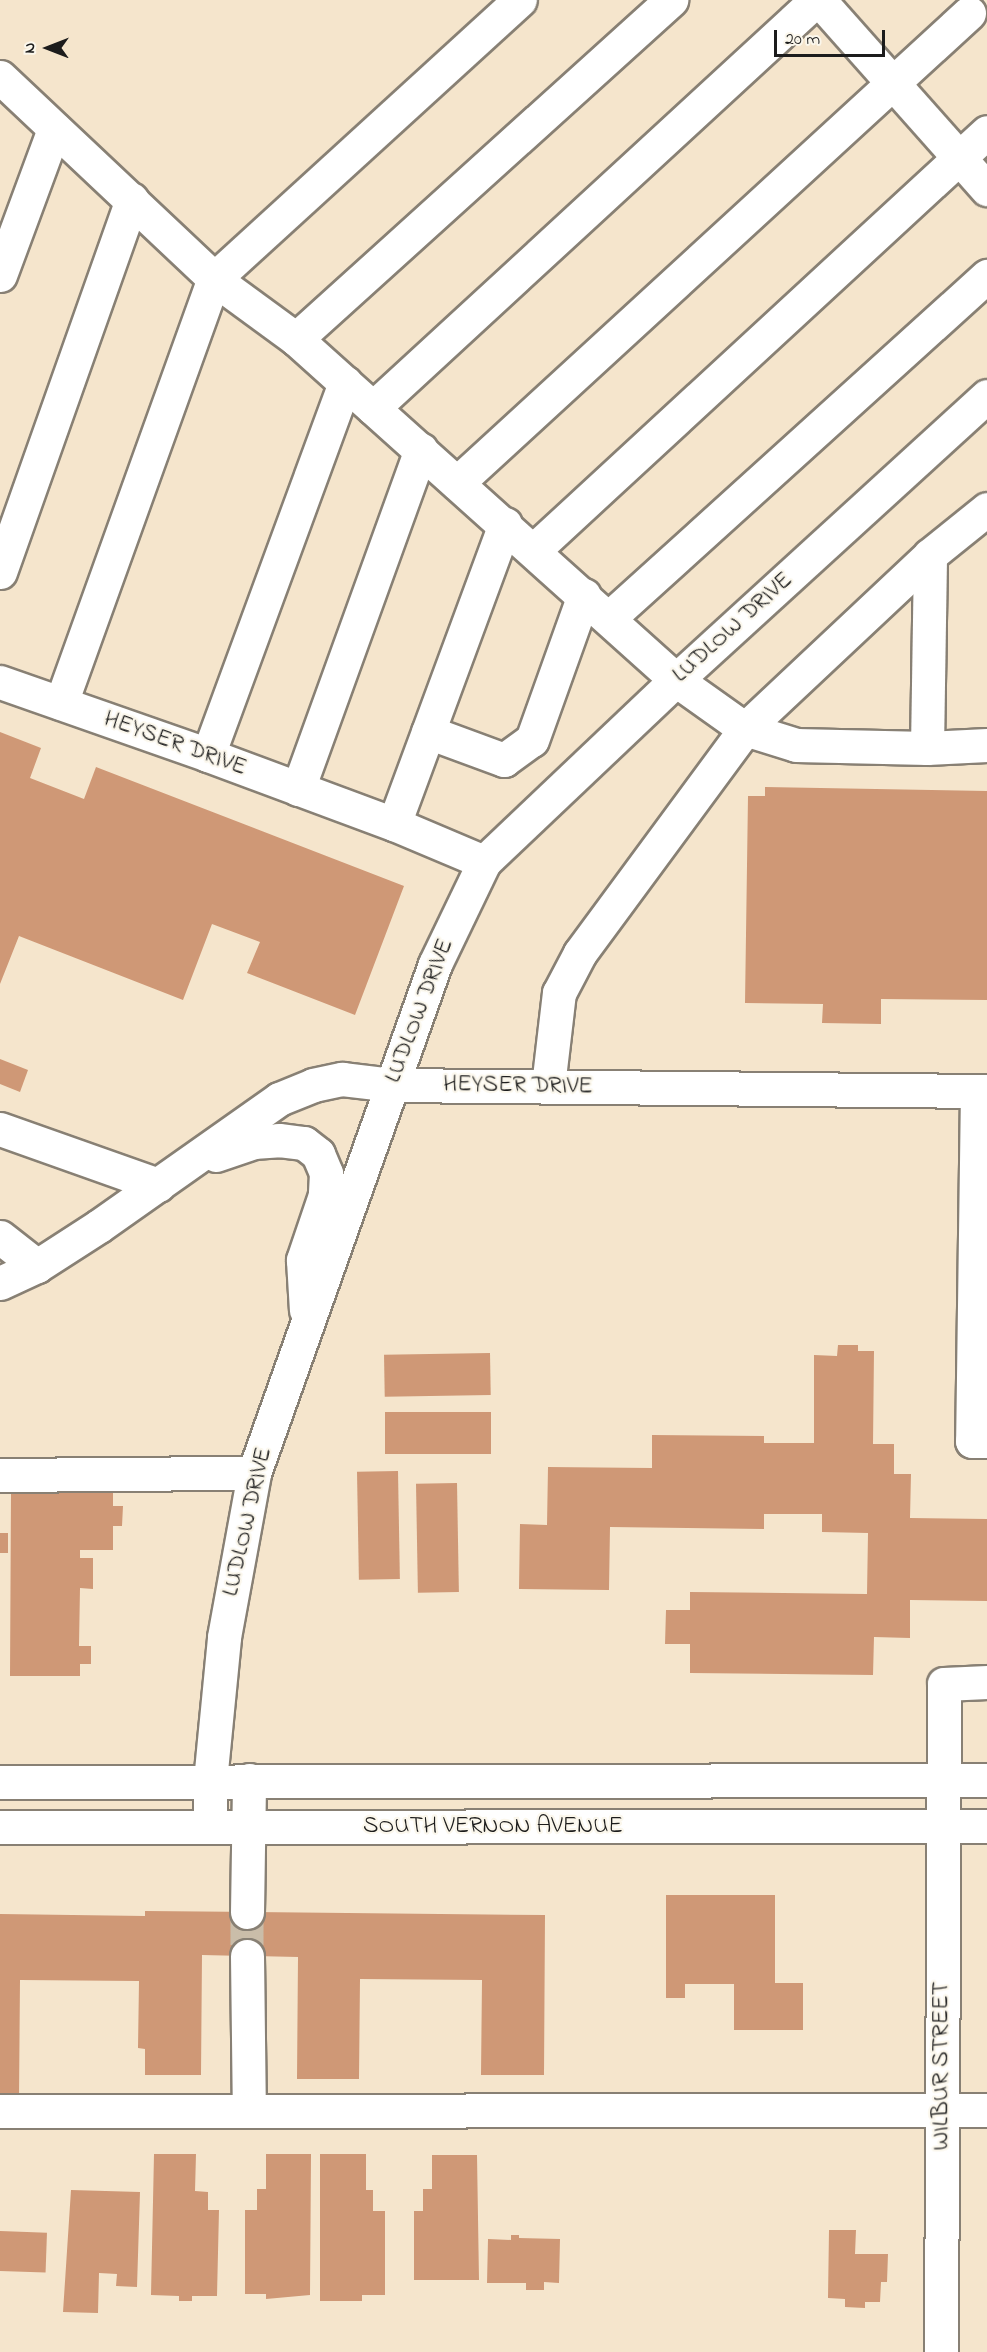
<!DOCTYPE html>
<style>
body{margin:0}
#map{position:relative;width:987px;height:2352px;overflow:hidden;background:#f5e5cc;font-family:"Indie Flower",sans-serif}
div>[style]{position:absolute}
.building>*{inset:0;background:#cf9876;transform-origin:0 0}
.minor-tunnel>*{height:33px;margin-top:-16.5px;transform-origin:0;background:repeating-linear-gradient(90deg,#cabda9 0 33px,transparent 0 49px)}
.roads{filter:drop-shadow(2px 0 #888074) drop-shadow(-2px 0 #888074) drop-shadow(0 2px #888074) drop-shadow(0 -2px #888074)}
.minor>*{height:33px;margin:-16.5px;padding:0 16.5px;transform-origin:16.5px;border-radius:16.5px;background:#fff}
.major>*{height:33px;margin:-16.5px;padding:0 16.5px;transform-origin:16.5px;border-radius:16.5px;background:#fff}
span{translate:-50% -50%;white-space:nowrap;text-align:center;line-height:1.15;-webkit-text-stroke:4.5px #fbf7ec;paint-order:stroke}
.street-label{font-size:24px;color:#1c1c1c}
.north{position:absolute;left:18px;top:18px;width:60px;height:60px;-webkit-text-stroke:4px #fbf7ec;paint-order:stroke;rotate:270deg;font-size:16px;font-weight:700;line-height:24px;text-align:center;color:#1c1c1c}
.north::after{content:'';display:block;margin:auto;width:21px;height:27px;background:#1c1c1c;clip-path:polygon(50% 0,100% 100%,50% 72%,0 100%)}
.scale{position:absolute;left:774px;top:30px;width:111px;height:27px;box-sizing:border-box;border:3px solid #1c1c1c;border-top:0;padding-left:8px;font-size:18px;line-height:21px;white-space:nowrap;color:#1c1c1c;-webkit-text-stroke:4px #fbf7ec;paint-order:stroke}
</style>
<div id="map">
<div class="building">
<i style="clip-path:polygon(0 732px,41px 748px,30px 778px,84px 799px,96px 767px,404px 886px,355px 1015px,247px 973px,260px 942px,212px 924px,183px 1000px,19px 936px,0 984px)"></i>
<i style="clip-path:polygon(765px 787px,987px 791px,987px 1000px,881px 999px,881px 1024px,822px 1023px,823px 1004px,745px 1003px,748px 796px,765px 796px)"></i>
<i style="clip-path:polygon(0 1059px,28px 1070px,20px 1092px,0 1084px)"></i>
<i style="clip-path:polygon(838px 1345px,858px 1345px,858px 1351px,874px 1351px,873px 1444px,894px 1444px,894px 1474px,911px 1474px,910px 1518px,987px 1519px,987px 1601px,910px 1600px,910px 1638px,874px 1637px,873px 1675px,690px 1673px,690px 1644px,665px 1644px,666px 1610px,690px 1610px,690px 1592px,867px 1594px,868px 1533px,822px 1532px,822px 1514px,764px 1514px,764px 1529px,610px 1527px,609px 1590px,519px 1589px,520px 1524px,547px 1525px,548px 1467px,652px 1468px,652px 1435px,764px 1436px,764px 1443px,814px 1443px,814px 1355px,837px 1356px)"></i>
<i style="left:490px;top:1353px;width:42px;height:106px;rotate:89deg"></i>
<i style="left:491px;top:1412px;width:42px;height:106px;rotate:90deg"></i>
<i style="left:398px;top:1471px;width:108px;height:41px;rotate:89deg"></i>
<i style="left:457px;top:1483px;width:109px;height:41px;rotate:89deg"></i>
<i style="clip-path:polygon(11px 1493px,113px 1493px,113px 1506px,123px 1506px,122px 1526px,113px 1526px,113px 1550px,80px 1550px,80px 1558px,93px 1558px,93px 1589px,80px 1588px,79px 1646px,91px 1646px,91px 1664px,80px 1664px,80px 1676px,10px 1676px)"></i>
<i style="left:0;top:1533px;width:8px;height:20px"></i>
<i style="clip-path:polygon(666px 1895px,775px 1895px,775px 1983px,803px 1983px,803px 2030px,734px 2030px,734px 1984px,685px 1984px,685px 1998px,666px 1998px)"></i>
<i style="clip-path:polygon(145px 1911px,545px 1915px,544px 2075px,481px 2075px,482px 1980px,360px 1979px,359px 2079px,297px 2079px,298px 1957px,202px 1955px,201px 2075px,145px 2075px,145px 2049px,138px 2048px,139px 1981px,20px 1980px,19px 2099px,0 2099px,0 1914px,145px 1916px)"></i>
<i style="clip-path:polygon(154px 2154px,196px 2154px,195px 2191px,208px 2192px,208px 2210px,219px 2210px,217px 2296px,192px 2296px,192px 2301px,179px 2301px,179px 2296px,151px 2295px)"></i>
<i style="clip-path:polygon(266px 2154px,311px 2154px,310px 2295px,266px 2299px,266px 2294px,245px 2294px,245px 2210px,257px 2210px,257px 2189px,266px 2189px)"></i>
<i style="clip-path:polygon(320px 2154px,366px 2154px,366px 2190px,373px 2190px,373px 2211px,385px 2211px,385px 2295px,362px 2295px,362px 2301px,320px 2301px)"></i>
<i style="clip-path:polygon(432px 2155px,477px 2155px,479px 2280px,414px 2280px,414px 2211px,423px 2211px,423px 2189px,432px 2189px)"></i>
<i style="clip-path:polygon(71px 2190px,140px 2192px,137px 2287px,116px 2286px,117px 2274px,99px 2273px,98px 2313px,63px 2312px)"></i>
<i style="clip-path:polygon(829px 2230px,856px 2230px,855px 2254px,888px 2254px,887px 2282px,881px 2282px,880px 2302px,865px 2302px,865px 2308px,845px 2307px,845px 2299px,828px 2298px)"></i>
<i style="left:0;top:2231px;width:47px;height:40px;rotate:2deg"></i>
<i style="clip-path:polygon(511px 2235px,519px 2235px,519px 2238px,560px 2239px,559px 2283px,544px 2282px,544px 2290px,526px 2290px,526px 2283px,487px 2283px,488px 2239px,511px 2240px)"></i>
</div>
<div class="minor-tunnel">
<i style="left:247px;top:1912px;width:44px;rotate:90deg"></i>
</div>
<div class="roads">
<div class="minor">
<i style="left:819px;top:0;width:253px;rotate:48.4deg"></i>
<i style="left:0;top:77px;width:294px;rotate:43.3deg"></i>
<i style="left:214px;top:279px;width:102px;rotate:36.2deg"></i>
<i style="left:296px;top:339px;width:511px;rotate:41.9deg"></i>
<i style="left:676px;top:680px;width:85px;rotate:35.4deg"></i>
<i style="left:745px;top:729px;width:254px;rotate:-43.2deg"></i>
<i style="left:930px;top:555px;width:73px;rotate:-38.9deg"></i>
<i style="left:0;top:275px;width:156px;rotate:-69.7deg"></i>
<i style="left:296px;top:339px;width:506px;rotate:-42.11deg"></i>
<i style="left:373px;top:408px;width:602px;rotate:-42.64deg"></i>
<i style="left:457px;top:483px;width:695px;rotate:-42.55deg"></i>
<i style="left:534px;top:550px;width:616px;rotate:-42.7deg"></i>
<i style="left:0;top:572px;width:395px;rotate:-70.5deg"></i>
<i style="left:609px;top:618px;width:510px;rotate:-42.14deg"></i>
<i style="left:0;top:682px;width:220px;rotate:19.3deg"></i>
<i style="left:208px;top:755px;width:198px;rotate:20.4deg"></i>
<i style="left:394px;top:824px;width:98px;rotate:22.9deg"></i>
<i style="left:61px;top:703px;width:451px;rotate:-70.2deg"></i>
<i style="left:214px;top:279px;width:414px;rotate:-42.4deg"></i>
<i style="left:428px;top:732px;width:81px;rotate:20.2deg"></i>
<i style="left:504px;top:760px;width:34px;rotate:-36deg"></i>
<i style="left:532px;top:740px;width:154px;rotate:-70.3deg"></i>
<i style="left:927px;top:748px;width:193px;rotate:-89.1deg"></i>
<i style="left:208px;top:755px;width:397px;rotate:-69.8deg"></i>
<i style="left:298px;top:789px;width:361px;rotate:-70.1deg"></i>
<i style="left:394px;top:824px;width:320px;rotate:-69.7deg"></i>
<i style="left:548px;top:1086px;width:94px;rotate:-83.3deg"></i>
<i style="left:559px;top:993px;width:45px;rotate:-62.3deg"></i>
<i style="left:580px;top:953px;width:278px;rotate:-53.6deg"></i>
<i style="left:745px;top:729px;width:53px;rotate:17.4deg"></i>
<i style="left:796px;top:745px;width:131px;rotate:1.3deg"></i>
<i style="left:927px;top:748px;width:60px;rotate:-2.9deg"></i>
<i style="left:977px;top:1091px;width:350px;rotate:90.8deg"></i>
<i style="left:972px;top:1441px;width:15px"></i>
<i style="left:0;top:1129px;width:168px;rotate:19.5deg"></i>
<i style="left:216px;top:1155px;width:39px;rotate:-19deg"></i>
<i style="left:253px;top:1142px;width:26px;rotate:-4deg"></i>
<i style="left:279px;top:1140px;width:25px;rotate:7deg"></i>
<i style="left:304px;top:1143px;width:18px;rotate:38deg"></i>
<i style="left:318px;top:1154px;width:21px;rotate:67deg"></i>
<i style="left:326px;top:1173px;width:22px;rotate:93deg"></i>
<i style="left:325px;top:1195px;width:69px;rotate:108.7deg"></i>
<i style="left:303px;top:1260px;width:50px;rotate:86.6deg"></i>
<i style="left:0;top:1237px;width:47px;rotate:38.1deg"></i>
<i style="left:0;top:1283px;width:41px;rotate:-24.7deg"></i>
<i style="left:37px;top:1266px;width:74px;rotate:-32.8deg"></i>
<i style="left:99px;top:1226px;width:220px;rotate:-35.2deg"></i>
<i style="left:279px;top:1099px;width:37px;rotate:-22deg"></i>
<i style="left:313px;top:1085px;width:30px;rotate:-12deg"></i>
<i style="left:342px;top:1079px;width:50px;rotate:6.8deg"></i>
<i style="left:392px;top:1085px;width:595px;rotate:0.58deg"></i>
<i style="left:0;top:1475px;width:254px;rotate:-0.5deg"></i>
<i style="left:210px;top:1826px;width:45px;rotate:-90deg"></i>
<i style="left:210px;top:1781px;width:145px;rotate:-84.4deg"></i>
<i style="left:224px;top:1637px;width:167px;rotate:-79.6deg"></i>
<i style="left:254px;top:1473px;width:540px;rotate:-70.42deg"></i>
<i style="left:435px;top:964px;width:113px;rotate:-64.3deg"></i>
<i style="left:484px;top:862px;width:265px;rotate:-43.5deg"></i>
<i style="left:676px;top:680px;width:421px;rotate:-42.4deg"></i>
<i style="left:247px;top:1912px;width:132px;rotate:-89.1deg"></i>
<i style="left:247px;top:1956px;width:155px;rotate:89.3deg"></i>
<i style="left:0;top:2111px;width:987px;rotate:-0.06deg"></i>
<i style="left:941px;top:2352px;width:668px;rotate:-89.74deg"></i>
<i style="left:944px;top:1684px;width:43px;rotate:-2.7deg"></i>
</div>
<div class="major">
<i style="left:0;top:1782px;width:987px;rotate:-0.12deg"></i>
<i style="left:0;top:1827px;width:987px;rotate:-0.06deg"></i>
</div>
</div>
<div class="street-label">
<span style="left:733px;top:628px;rotate:-42deg">LUDLOW DRIVE</span>
<span style="left:175px;top:744px;rotate:20deg">HEYSER DRIVE</span>
<span style="left:420px;top:1011px;rotate:-69deg">LUDLOW DRIVE</span>
<span style="left:518px;top:1086px;rotate:1deg">HEYSER DRIVE</span>
<span style="left:248px;top:1522px;rotate:-77deg">LUDLOW DRIVE</span>
<span style="left:493px;top:1827px">SOUTH VERNON AVENUE</span>
<span style="left:942px;top:2066px;rotate:-90deg">WILBUR STREET</span>
</div>
<div class="north">N</div>
<div class="scale">20 m</div>
</div>
